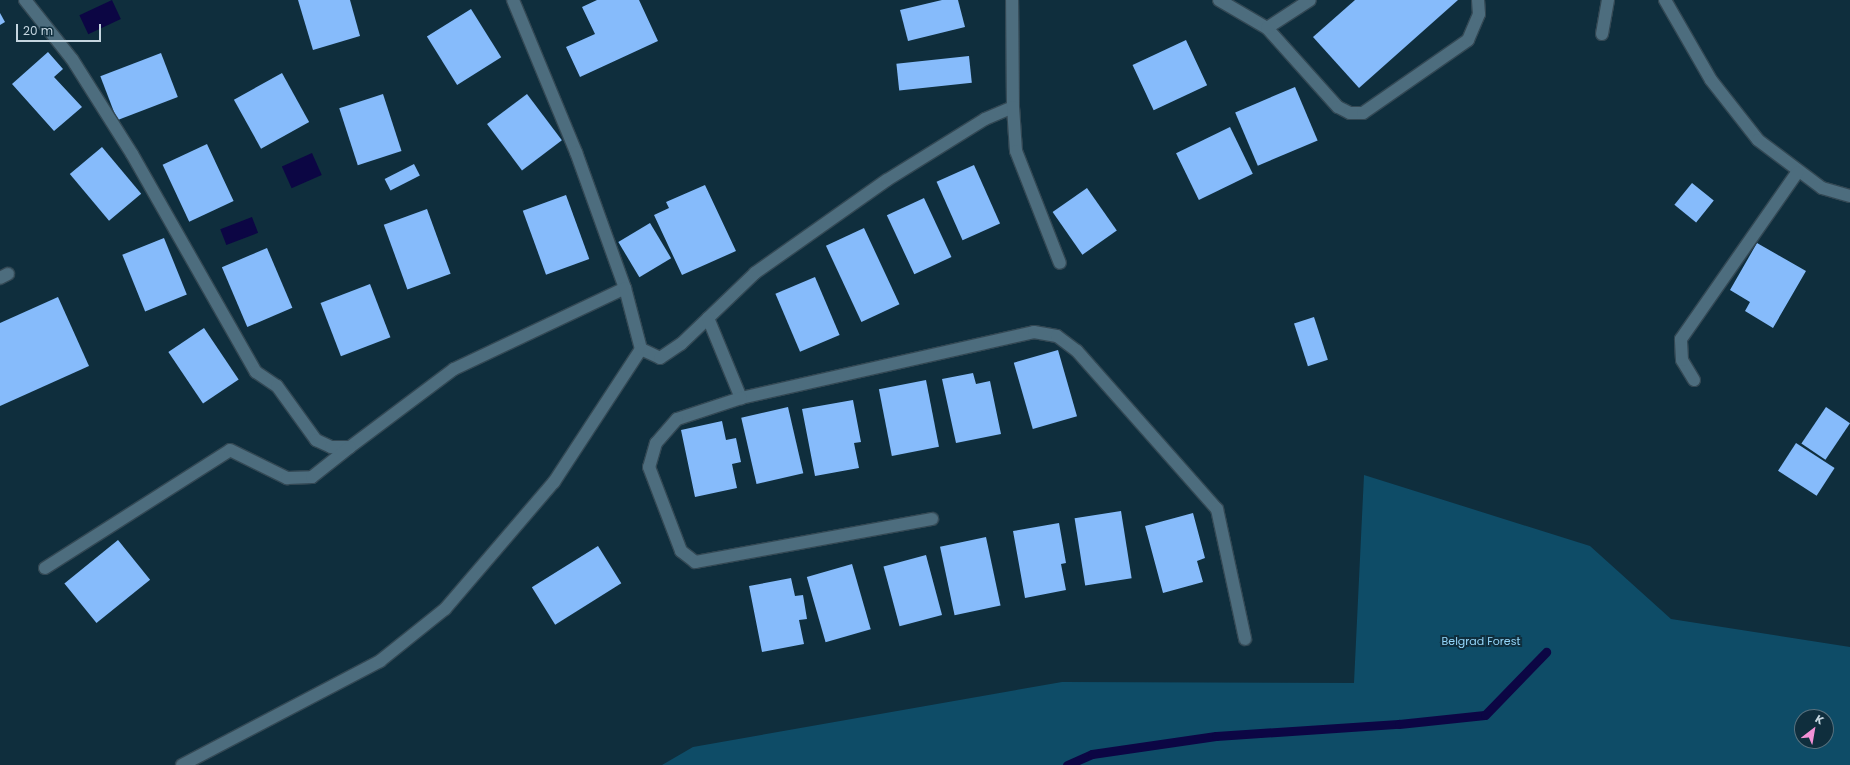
<!DOCTYPE html>
<style>
body{margin:0}
#map{position:relative;width:1850px;height:765px;overflow:hidden;background:#0f2e3d;font-family:Poppins,sans-serif}
div>[style]{position:absolute}
.green>*{inset:0;background:#0e4c67}
.water>*{inset:0;background:#0c0644;transform-origin:0 0}
.stream>*{height:9px;margin:-4.5px;padding:0 4.5px;transform-origin:4.5px;border-radius:4.5px;background:#0c0644}
.building>*{inset:0;background:#86bbfb;transform-origin:0 0}
.roads{filter:drop-shadow(1px 0 #334854) drop-shadow(-1px 0 #334854) drop-shadow(0 1px #334854) drop-shadow(0 -1px #334854)}
.minor>*{height:12px;margin:-6px;padding:0 6px;transform-origin:6px;border-radius:6px;background:#4d6d7e}
span{translate:-50% -50%;white-space:nowrap;text-align:center;line-height:1.15;-webkit-text-stroke:4px #0f2e3d;paint-order:stroke}
.park-label{font-size:11px;color:#94d5f9}
.north{position:absolute;left:1794px;top:709px;width:40px;height:40px;box-sizing:border-box;background:#0f2e3d;border:1px solid #58717e;border-radius:50%;rotate:31deg;font-size:11px;font-weight:700;line-height:16px;text-align:center;color:#c5d6e0}
.north::after{content:'';display:block;margin:auto;width:14px;height:18px;background:#f291d6;clip-path:polygon(50% 0,100% 100%,50% 72%,0 100%)}
.scale{position:absolute;left:16px;top:24px;width:85px;height:18px;box-sizing:border-box;border:2px solid #c5d6e0;border-top:0;padding-left:5px;font-size:12px;line-height:14px;white-space:nowrap;color:#c5d6e0;-webkit-text-stroke:3px #0f2e3d;paint-order:stroke}
</style>
<div id="map">
<div class="green">
<i style="clip-path:polygon(evenodd,1364px 475px,1590px 546px,1671px 619px,1850px 647px,1850px 765px,662px 765px,693px 747px,1062px 682px,1354px 683px,1364px 475px,1802px 717px,1826px 717px,1826px 741px,1802px 741px,1802px 717px)"></i>
</div>
<div class="water">
<i style="left:112px;top:0;width:21px;height:36px;rotate:65deg"></i>
<i style="left:312px;top:153px;width:24px;height:33px;rotate:66deg"></i>
<i style="left:252px;top:217px;width:17px;height:34px;rotate:69deg"></i>
</div>
<div class="stream">
<i style="left:1067px;top:765px;width:27px;rotate:-24deg"></i>
<i style="left:1092px;top:754px;width:125px;rotate:-8.3deg"></i>
<i style="left:1216px;top:736px;width:183px;rotate:-3.8deg"></i>
<i style="left:1399px;top:724px;width:86px;rotate:-6deg"></i>
<i style="left:1485px;top:715px;width:88px;rotate:-45.9deg"></i>
</div>
<div class="building">
<i style="clip-path:polygon(298px 0,350px 0,360px 36px,313px 50px)"></i>
<i style="clip-path:polygon(597px 0,639px 0,658px 41px,580px 77px,566px 47px,595px 34px,582px 7px)"></i>
<i style="clip-path:polygon(942px 0,958px 0,965px 27px,908px 41px,900px 10px)"></i>
<i style="clip-path:polygon(1355px 0,1458px 0,1359px 88px,1313px 37px)"></i>
<i style="left:471px;top:9px;width:57px;height:52px;rotate:58deg"></i>
<i style="clip-path:polygon(0 13px,5px 22px,0 25px)"></i>
<i style="left:1186px;top:40px;width:50px;height:59px;rotate:65deg"></i>
<i style="clip-path:polygon(48px 52px,63px 69px,54px 77px,82px 107px,54px 131px,12px 84px)"></i>
<i style="left:161px;top:53px;width:47px;height:65px;rotate:69deg"></i>
<i style="left:969px;top:56px;width:27px;height:73px;rotate:84deg"></i>
<i style="left:282px;top:73px;width:56px;height:55px;rotate:61deg"></i>
<i style="left:1295px;top:87px;width:58px;height:65px;rotate:67deg"></i>
<i style="left:383px;top:94px;width:60px;height:46px;rotate:72deg"></i>
<i style="left:527px;top:94px;width:58px;height:50px;rotate:53deg"></i>
<i style="left:1230px;top:127px;width:52px;height:60px;rotate:64deg"></i>
<i style="left:207px;top:144px;width:63px;height:49px;rotate:65deg"></i>
<i style="left:102px;top:147px;width:61px;height:42px;rotate:50deg"></i>
<i style="left:414px;top:164px;width:13px;height:33px;rotate:63deg"></i>
<i style="left:974px;top:165px;width:64px;height:41px;rotate:66deg"></i>
<i style="left:1692px;top:183px;width:28px;height:28px;rotate:39deg"></i>
<i style="clip-path:polygon(705px 185px,736px 251px,682px 275px,654px 215px,669px 208px,666px 202px)"></i>
<i style="left:1087px;top:188px;width:52px;height:42px;rotate:55deg"></i>
<i style="left:566px;top:195px;width:68px;height:46px;rotate:70deg"></i>
<i style="left:924px;top:198px;width:65px;height:41px;rotate:65deg"></i>
<i style="left:427px;top:209px;width:69px;height:46px;rotate:70deg"></i>
<i style="left:650px;top:223px;width:41px;height:37px;rotate:59deg"></i>
<i style="left:864px;top:228px;width:84px;height:42px;rotate:65deg"></i>
<i style="left:164px;top:238px;width:61px;height:45px;rotate:68deg"></i>
<i style="clip-path:polygon(1757px 243px,1806px 271px,1773px 328px,1745px 311px,1750px 302px,1730px 290px)"></i>
<i style="left:267px;top:248px;width:65px;height:49px;rotate:67deg"></i>
<i style="left:815px;top:277px;width:63px;height:43px;rotate:67deg"></i>
<i style="left:370px;top:284px;width:57px;height:53px;rotate:69deg"></i>
<i style="clip-path:polygon(58px 297px,89px 366px,0 406px,0 323px)"></i>
<i style="left:1314px;top:317px;width:45px;height:21px;rotate:72deg"></i>
<i style="left:204px;top:328px;width:62px;height:43px;rotate:56deg"></i>
<i style="left:1058px;top:350px;width:69px;height:46px;rotate:74deg"></i>
<i style="clip-path:polygon(973px 373px,976px 384px,990px 381px,1001px 434px,956px 443px,942px 379px)"></i>
<i style="left:926px;top:380px;width:68px;height:48px;rotate:79deg"></i>
<i style="clip-path:polygon(853px 400px,861px 442px,854px 443px,859px 468px,815px 476px,802px 409px)"></i>
<i style="left:788px;top:407px;width:68px;height:48px;rotate:77deg"></i>
<i style="left:1826px;top:407px;width:29px;height:44px;rotate:34deg"></i>
<i style="clip-path:polygon(722px 421px,726px 440px,736px 438px,741px 462px,732px 464px,737px 488px,695px 497px,681px 430px)"></i>
<i style="left:1796px;top:443px;width:46px;height:33px;rotate:33deg"></i>
<i style="left:1121px;top:511px;width:68px;height:47px;rotate:81deg"></i>
<i style="clip-path:polygon(1193px 513px,1205px 558px,1197px 561px,1203px 582px,1163px 593px,1145px 526px)"></i>
<i style="clip-path:polygon(1059px 523px,1066px 563px,1061px 564px,1066px 590px,1025px 598px,1013px 531px)"></i>
<i style="left:986px;top:537px;width:70px;height:47px;rotate:78deg"></i>
<i style="left:118px;top:540px;width:51px;height:69px;rotate:51deg"></i>
<i style="left:598px;top:546px;width:44px;height:78px;rotate:58deg"></i>
<i style="left:926px;top:555px;width:62px;height:44px;rotate:75deg"></i>
<i style="left:852px;top:564px;width:68px;height:47px;rotate:74deg"></i>
<i style="clip-path:polygon(791px 578px,795px 596px,803px 595px,807px 619px,799px 620px,804px 644px,762px 652px,749px 586px)"></i>
</div>
<div class="roads">
<div class="minor">
<i style="left:25px;top:0;width:75px;rotate:51.5deg"></i>
<i style="left:72px;top:59px;width:112px;rotate:57.7deg"></i>
<i style="left:132px;top:154px;width:251px;rotate:60.4deg"></i>
<i style="left:256px;top:372px;width:25px;rotate:34deg"></i>
<i style="left:277px;top:386px;width:67px;rotate:54.2deg"></i>
<i style="left:316px;top:440px;width:17px;rotate:25deg"></i>
<i style="left:331px;top:447px;width:19px"></i>
<i style="left:350px;top:447px;width:130px;rotate:-36.9deg"></i>
<i style="left:454px;top:369px;width:189px;rotate:-25.3deg"></i>
<i style="left:513px;top:0;width:165px;rotate:67.5deg"></i>
<i style="left:576px;top:152px;width:145px;rotate:70.2deg"></i>
<i style="left:625px;top:288px;width:63px;rotate:75.3deg"></i>
<i style="left:641px;top:349px;width:21px;rotate:25deg"></i>
<i style="left:660px;top:358px;width:25px;rotate:-34deg"></i>
<i style="left:681px;top:344px;width:103px;rotate:-43.8deg"></i>
<i style="left:755px;top:273px;width:161px;rotate:-35.2deg"></i>
<i style="left:887px;top:180px;width:115px;rotate:-31.9deg"></i>
<i style="left:985px;top:119px;width:30px;rotate:-23deg"></i>
<i style="left:1013px;top:107px;width:107px;rotate:-90.5deg"></i>
<i style="left:1219px;top:0;width:56px;rotate:30.3deg"></i>
<i style="left:1267px;top:28px;width:106px;rotate:48.1deg"></i>
<i style="left:1338px;top:107px;width:13px;rotate:27deg"></i>
<i style="left:1350px;top:113px;width:13px"></i>
<i style="left:1363px;top:113px;width:128px;rotate:-34.8deg"></i>
<i style="left:1468px;top:40px;width:28px;rotate:-67deg"></i>
<i style="left:1479px;top:14px;width:14px;rotate:-94deg"></i>
<i style="left:1665px;top:0;width:92px;rotate:60.1deg"></i>
<i style="left:1711px;top:80px;width:76px;rotate:51.9deg"></i>
<i style="left:1758px;top:140px;width:80px;rotate:36.9deg"></i>
<i style="left:1822px;top:188px;width:29px;rotate:16deg"></i>
<i style="left:1267px;top:28px;width:51px;rotate:-33.1deg"></i>
<i style="left:1602px;top:34px;width:35px;rotate:-80deg"></i>
<i style="left:1013px;top:107px;width:44px;rotate:86.1deg"></i>
<i style="left:1016px;top:151px;width:120px;rotate:68.6deg"></i>
<i style="left:0;top:278px;width:9px;rotate:-27deg"></i>
<i style="left:708px;top:318px;width:87px;rotate:67.6deg"></i>
<i style="left:741px;top:398px;width:300px;rotate:-12.7deg"></i>
<i style="left:1034px;top:332px;width:23px;rotate:10deg"></i>
<i style="left:1057px;top:336px;width:25px;rotate:37deg"></i>
<i style="left:1077px;top:351px;width:211px;rotate:48.5deg"></i>
<i style="left:1217px;top:509px;width:133px;rotate:77.8deg"></i>
<i style="left:1694px;top:380px;width:23px;rotate:-121deg"></i>
<i style="left:1682px;top:360px;width:21px;rotate:-93deg"></i>
<i style="left:1681px;top:339px;width:203px;rotate:-55.1deg"></i>
<i style="left:741px;top:398px;width:67px;rotate:161.8deg"></i>
<i style="left:677px;top:419px;width:32px;rotate:131deg"></i>
<i style="left:656px;top:443px;width:25px;rotate:106deg"></i>
<i style="left:649px;top:467px;width:90px;rotate:69.1deg"></i>
<i style="left:681px;top:551px;width:18px;rotate:38deg"></i>
<i style="left:695px;top:562px;width:241px;rotate:-10.3deg"></i>
<i style="left:45px;top:568px;width:219px;rotate:-32.5deg"></i>
<i style="left:230px;top:450px;width:64px;rotate:26.2deg"></i>
<i style="left:287px;top:478px;width:25px;rotate:-2deg"></i>
<i style="left:312px;top:477px;width:48px;rotate:-38.3deg"></i>
<i style="left:182px;top:765px;width:224px;rotate:-27.7deg"></i>
<i style="left:380px;top:661px;width:83px;rotate:-38.7deg"></i>
<i style="left:445px;top:609px;width:167px;rotate:-49.4deg"></i>
<i style="left:554px;top:482px;width:159px;rotate:-56.8deg"></i>
</div>
</div>
<div class="park-label">
<span style="left:1481px;top:641px">Belgrad Forest</span>
</div>
<div class="north">K</div>
<div class="scale">20 m</div>
</div>
